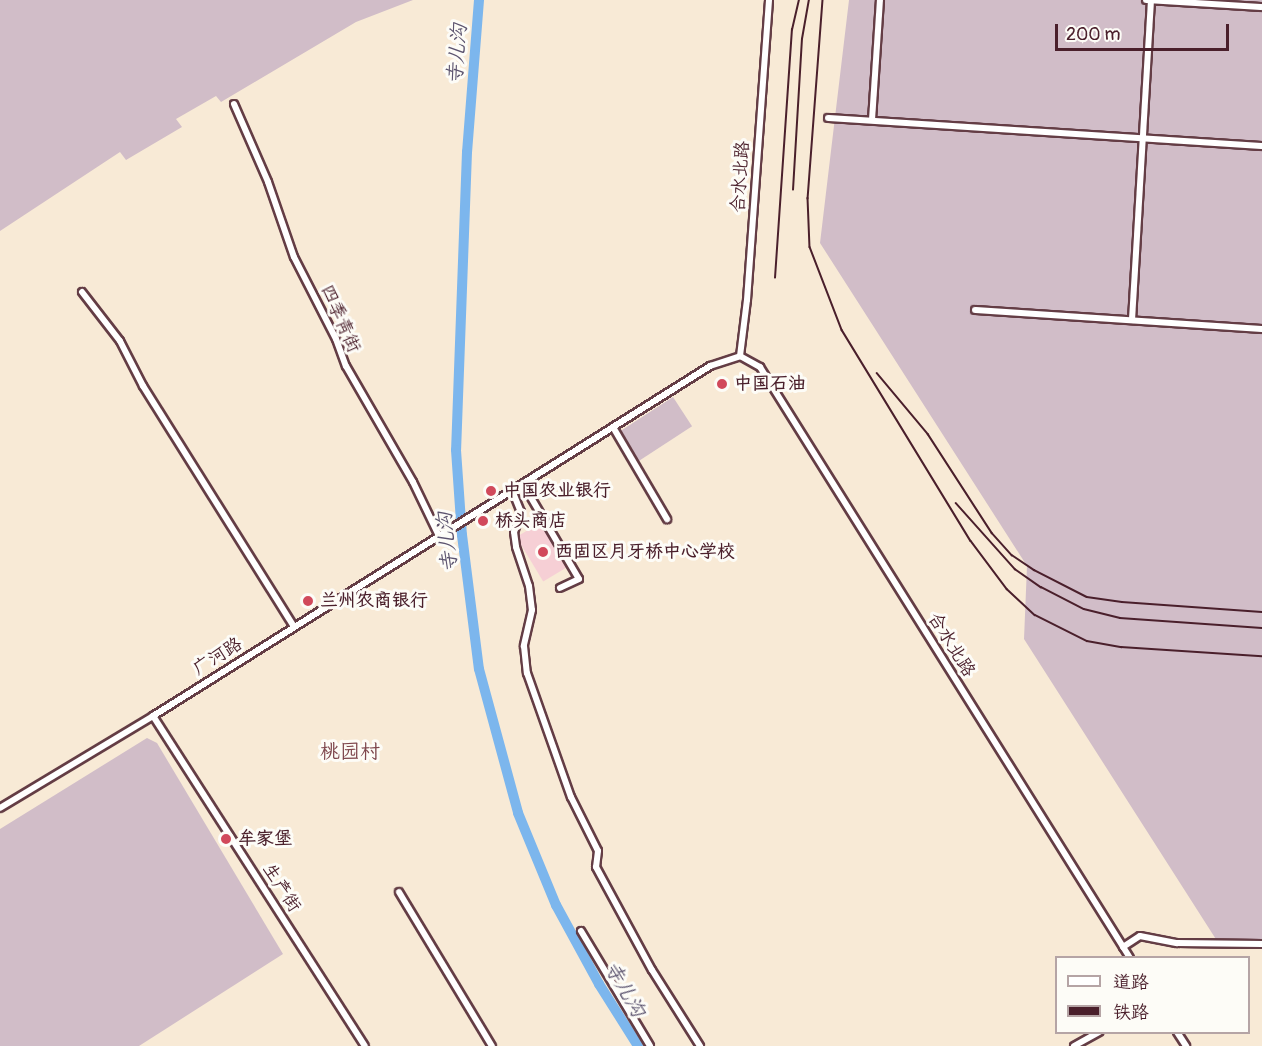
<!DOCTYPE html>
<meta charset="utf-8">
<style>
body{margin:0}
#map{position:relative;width:1262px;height:1046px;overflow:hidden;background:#f8ead6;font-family:Pangolin,"LXGW WenKai TC",sans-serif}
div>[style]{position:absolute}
.built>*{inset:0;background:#f6cfd5;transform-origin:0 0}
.industrial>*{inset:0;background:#d1bdc8;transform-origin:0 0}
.river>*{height:10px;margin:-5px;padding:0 5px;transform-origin:5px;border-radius:5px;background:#7cb6ed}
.roads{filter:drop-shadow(2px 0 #643d45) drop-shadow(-2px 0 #643d45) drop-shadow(0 2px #643d45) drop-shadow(0 -2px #643d45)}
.minor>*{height:6px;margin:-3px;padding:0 3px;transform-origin:3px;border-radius:3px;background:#fff}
.rail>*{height:1.5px;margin:-0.75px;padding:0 0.75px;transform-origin:0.75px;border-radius:0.75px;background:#4a1f2b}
.dots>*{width:16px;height:16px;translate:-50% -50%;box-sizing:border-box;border:3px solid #fdfcf7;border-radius:50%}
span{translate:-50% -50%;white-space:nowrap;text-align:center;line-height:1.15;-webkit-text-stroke:6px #fdfcf7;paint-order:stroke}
.street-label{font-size:18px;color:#4a1f2b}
.poi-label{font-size:18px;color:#4a1f2b;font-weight:700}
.left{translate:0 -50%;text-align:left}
.water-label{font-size:20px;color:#5c546f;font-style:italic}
.neighbourhood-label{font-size:20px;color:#7e464c}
.legend{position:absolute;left:1055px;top:956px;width:195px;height:78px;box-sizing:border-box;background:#fdfcf7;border:2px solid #b5a4a5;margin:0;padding:8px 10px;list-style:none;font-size:18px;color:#4a1f2b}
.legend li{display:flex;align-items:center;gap:12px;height:30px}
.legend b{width:30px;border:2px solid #b5a4a5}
.scale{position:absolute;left:1055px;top:24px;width:174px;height:27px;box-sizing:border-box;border:3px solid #4a1f2b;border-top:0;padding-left:8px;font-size:18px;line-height:21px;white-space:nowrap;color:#4a1f2b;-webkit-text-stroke:4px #fdfcf7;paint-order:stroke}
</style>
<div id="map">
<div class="built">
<i style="left:543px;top:521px;width:52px;height:31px;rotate:59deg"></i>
</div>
<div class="industrial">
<i style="clip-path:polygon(0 0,413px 0,356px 22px,221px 102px,216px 96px,176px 119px,182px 127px,126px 160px,120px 152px,0 231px)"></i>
<i style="clip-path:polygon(849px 0,1262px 0,1262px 946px,1219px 944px,1024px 639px,1027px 566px,820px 243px)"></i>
<i style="left:673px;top:397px;width:35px;height:64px;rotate:57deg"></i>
<i style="clip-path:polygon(147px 738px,157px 743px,283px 954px,139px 1046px,0 1046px,0 829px)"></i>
</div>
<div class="river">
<i style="left:479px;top:0;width:152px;rotate:94.5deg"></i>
<i style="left:467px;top:152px;width:298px;rotate:92.1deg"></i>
<i style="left:456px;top:450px;width:85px;rotate:86deg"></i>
<i style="left:462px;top:535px;width:135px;rotate:82.8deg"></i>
<i style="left:479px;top:669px;width:149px;rotate:74.8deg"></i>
<i style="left:518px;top:813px;width:100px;rotate:67.6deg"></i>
<i style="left:556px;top:905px;width:90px;rotate:61.4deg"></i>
<i style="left:599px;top:984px;width:73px;rotate:57.8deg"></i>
</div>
<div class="roads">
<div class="minor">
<i style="left:1146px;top:0;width:116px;rotate:3.5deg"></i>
<i style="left:234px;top:104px;width:85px;rotate:66.4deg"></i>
<i style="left:268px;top:182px;width:79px;rotate:70.9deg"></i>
<i style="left:294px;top:257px;width:92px;rotate:62.9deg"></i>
<i style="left:336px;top:339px;width:29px;rotate:70deg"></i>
<i style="left:346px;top:366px;width:134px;rotate:60deg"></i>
<i style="left:413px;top:482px;width:60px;rotate:64.3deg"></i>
<i style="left:828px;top:118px;width:435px;rotate:3.7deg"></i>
<i style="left:872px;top:120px;width:120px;rotate:-86.2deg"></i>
<i style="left:82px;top:292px;width:62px;rotate:52.2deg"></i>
<i style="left:120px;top:341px;width:51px;rotate:62.9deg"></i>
<i style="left:143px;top:386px;width:284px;rotate:57.9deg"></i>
<i style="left:975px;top:310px;width:288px;rotate:3.8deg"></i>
<i style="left:1132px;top:320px;width:321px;rotate:-86.6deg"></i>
<i style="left:740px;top:356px;width:56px;rotate:-82.9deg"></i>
<i style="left:747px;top:300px;width:301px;rotate:-85.8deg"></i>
<i style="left:613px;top:427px;width:107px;rotate:59.6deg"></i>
<i style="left:523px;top:484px;width:110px;rotate:59.5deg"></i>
<i style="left:579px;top:579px;width:21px;rotate:155deg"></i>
<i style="left:512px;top:490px;width:24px;rotate:68deg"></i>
<i style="left:521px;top:512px;width:21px;rotate:109deg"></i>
<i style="left:514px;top:532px;width:15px;rotate:82deg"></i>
<i style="left:516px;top:547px;width:41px;rotate:71.6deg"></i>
<i style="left:529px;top:586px;width:24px;rotate:83deg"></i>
<i style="left:532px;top:610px;width:37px;rotate:103deg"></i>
<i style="left:524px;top:646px;width:27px;rotate:84deg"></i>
<i style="left:527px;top:673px;width:132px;rotate:70.5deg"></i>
<i style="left:571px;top:797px;width:60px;rotate:63.4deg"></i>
<i style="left:598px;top:851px;width:16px;rotate:97deg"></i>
<i style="left:596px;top:867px;width:117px;rotate:61.5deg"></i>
<i style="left:652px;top:970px;width:90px;rotate:57.7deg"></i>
<i style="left:153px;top:716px;width:392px;rotate:57.3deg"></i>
<i style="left:0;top:808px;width:179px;rotate:-31deg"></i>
<i style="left:153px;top:716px;width:658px;rotate:-32.14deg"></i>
<i style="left:710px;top:366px;width:32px;rotate:-18deg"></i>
<i style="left:740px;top:356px;width:23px;rotate:29deg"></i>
<i style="left:760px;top:367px;width:697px;rotate:57.95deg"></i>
<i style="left:399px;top:892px;width:180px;rotate:58.9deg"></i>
<i style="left:581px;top:931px;width:134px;rotate:59deg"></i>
<i style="left:1123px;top:947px;width:20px;rotate:-33deg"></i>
<i style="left:1140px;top:936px;width:38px;rotate:11deg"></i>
<i style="left:1177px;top:943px;width:85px;rotate:0.7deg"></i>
<i style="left:1177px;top:1032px;width:17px;rotate:57deg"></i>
<i style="left:1074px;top:1046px;width:29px;rotate:-29deg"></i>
</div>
</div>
<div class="rail">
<i style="left:823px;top:0;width:199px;rotate:94.3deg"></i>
<i style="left:808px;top:198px;width:49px;rotate:87.7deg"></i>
<i style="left:810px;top:247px;width:89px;rotate:68.9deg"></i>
<i style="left:842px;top:330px;width:247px;rotate:58.6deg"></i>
<i style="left:971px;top:541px;width:60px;rotate:53.1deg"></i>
<i style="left:1007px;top:589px;width:38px;rotate:43deg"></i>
<i style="left:1035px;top:615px;width:58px;rotate:26.6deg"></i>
<i style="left:1087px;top:641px;width:35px;rotate:10deg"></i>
<i style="left:1121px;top:647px;width:141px;rotate:3.7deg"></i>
<i style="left:793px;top:190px;width:151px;rotate:-86.6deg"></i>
<i style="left:802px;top:39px;width:40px;rotate:-80deg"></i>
<i style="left:775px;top:278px;width:249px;rotate:-86.1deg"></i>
<i style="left:792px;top:30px;width:31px;rotate:-77deg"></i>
<i style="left:877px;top:373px;width:80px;rotate:50.1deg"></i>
<i style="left:928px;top:434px;width:118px;rotate:57.1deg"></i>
<i style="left:992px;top:533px;width:30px;rotate:48deg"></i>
<i style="left:1012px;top:555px;width:27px;rotate:34deg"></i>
<i style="left:1034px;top:570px;width:59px;rotate:27deg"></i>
<i style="left:1087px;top:597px;width:35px;rotate:8deg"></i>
<i style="left:1122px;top:602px;width:140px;rotate:4.1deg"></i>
<i style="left:956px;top:503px;width:89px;rotate:48.2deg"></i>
<i style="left:1015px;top:569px;width:32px;rotate:35deg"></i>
<i style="left:1041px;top:587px;width:48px;rotate:27.1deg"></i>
<i style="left:1084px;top:609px;width:37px;rotate:14deg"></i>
<i style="left:1120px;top:618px;width:142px;rotate:4deg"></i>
</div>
<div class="dots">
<i style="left:722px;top:384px;background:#d1495b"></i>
<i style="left:491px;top:491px;background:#d1495b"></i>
<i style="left:483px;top:521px;background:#d1495b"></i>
<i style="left:543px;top:552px;background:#d1495b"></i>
<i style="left:308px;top:601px;background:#d1495b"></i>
<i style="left:226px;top:839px;background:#d1495b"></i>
</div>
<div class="street-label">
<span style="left:741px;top:177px;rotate:-86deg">合水北路</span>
<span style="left:340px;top:319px;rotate:66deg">四季青街</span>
<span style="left:951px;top:645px;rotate:58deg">合水北路</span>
<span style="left:218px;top:657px;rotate:-32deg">广河路</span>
<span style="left:281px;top:888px;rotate:57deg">生产街</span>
</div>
<div class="poi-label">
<span class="left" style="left:734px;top:384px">中国石油</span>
<span class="left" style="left:503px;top:491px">中国农业银行</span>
<span class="left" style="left:495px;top:521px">桥头商店</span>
<span class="left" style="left:555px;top:552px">西固区月牙桥中心学校</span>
<span class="left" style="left:320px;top:601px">兰州农商银行</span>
<span class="left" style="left:238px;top:839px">牟家堡</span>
</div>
<div class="water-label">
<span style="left:457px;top:54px;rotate:-85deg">寺儿沟</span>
<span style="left:447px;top:542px;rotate:-96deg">寺儿沟</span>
<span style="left:625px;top:989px;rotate:60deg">寺儿沟</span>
</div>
<div class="neighbourhood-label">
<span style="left:350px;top:751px">桃园村</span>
</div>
<ul class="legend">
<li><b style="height:8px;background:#fff"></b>道路</li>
<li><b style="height:8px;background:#4a1f2b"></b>铁路</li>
</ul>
<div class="scale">200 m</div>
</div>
